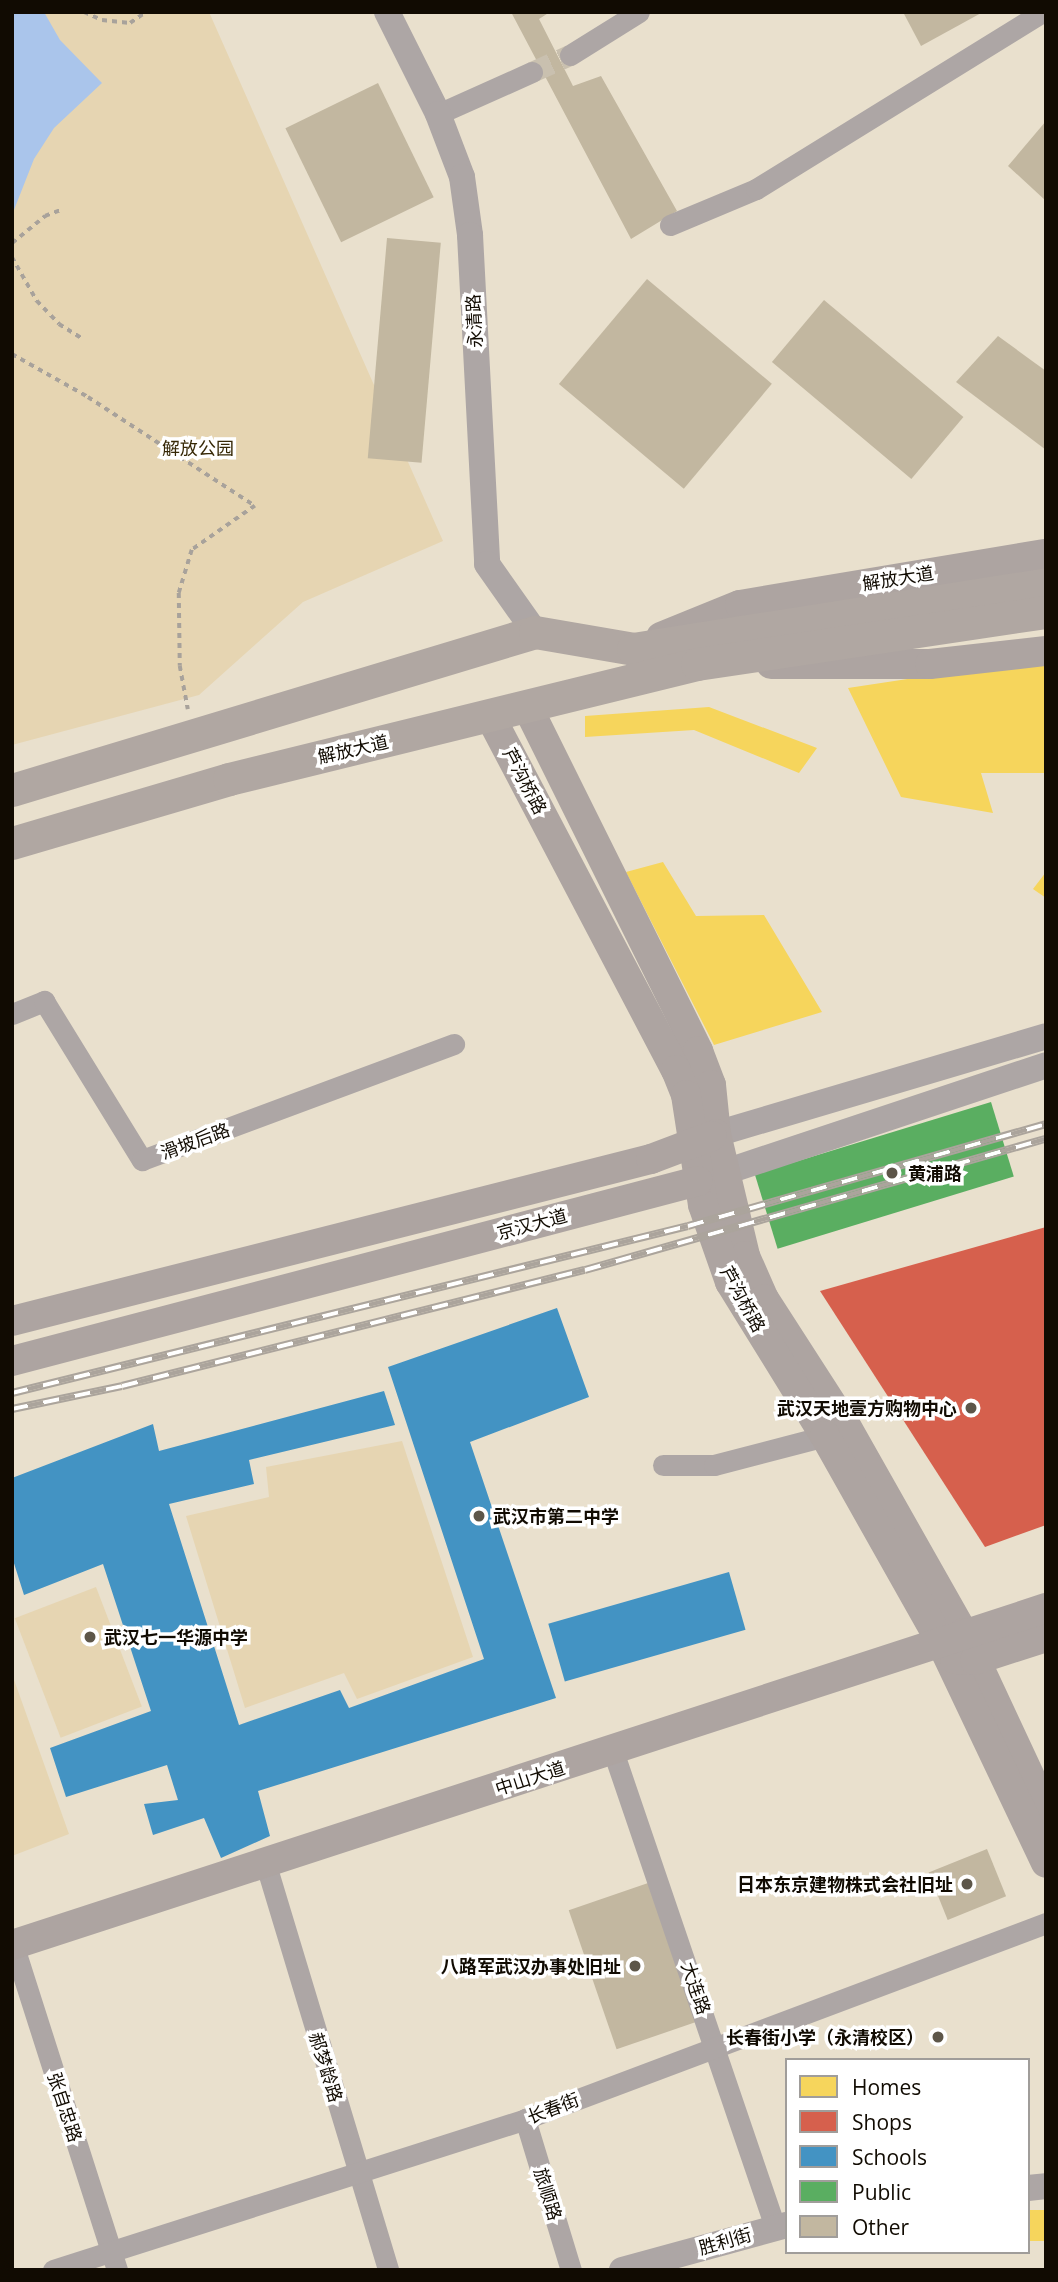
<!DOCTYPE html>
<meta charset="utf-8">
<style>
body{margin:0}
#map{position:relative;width:1058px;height:2282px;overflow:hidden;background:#e9e0cd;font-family:"Open Sans","Noto Sans SC",sans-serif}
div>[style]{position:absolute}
.green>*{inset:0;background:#e6d5b2;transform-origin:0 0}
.water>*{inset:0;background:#aac5eb}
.homes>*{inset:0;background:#f6d55c;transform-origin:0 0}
.shops>*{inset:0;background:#d6604d}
.schools>*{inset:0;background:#4393c3;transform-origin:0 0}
.public>*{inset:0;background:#5aae61;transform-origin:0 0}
.building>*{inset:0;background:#c2b7a0;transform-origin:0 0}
.minor-tunnel>*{height:21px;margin-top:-10.5px;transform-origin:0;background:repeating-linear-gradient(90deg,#c9c0af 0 21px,transparent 0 31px)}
.path>*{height:3.5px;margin-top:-1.75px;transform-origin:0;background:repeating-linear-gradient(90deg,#a8a29b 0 5px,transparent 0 10px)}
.minor>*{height:21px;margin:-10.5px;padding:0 10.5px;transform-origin:10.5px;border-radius:10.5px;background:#ada6a5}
.tertiary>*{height:26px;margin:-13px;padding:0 13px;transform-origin:13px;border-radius:13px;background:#ada6a5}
.secondary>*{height:30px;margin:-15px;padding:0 15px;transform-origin:15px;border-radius:15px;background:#ada4a1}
.primary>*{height:33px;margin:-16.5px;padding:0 16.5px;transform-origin:16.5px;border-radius:16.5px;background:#b0a7a2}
.rail>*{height:8px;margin-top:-4px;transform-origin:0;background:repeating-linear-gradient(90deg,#fff 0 16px,#aba49c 0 32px);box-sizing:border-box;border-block:2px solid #aba49c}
.dots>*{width:19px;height:19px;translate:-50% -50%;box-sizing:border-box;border:4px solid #fff;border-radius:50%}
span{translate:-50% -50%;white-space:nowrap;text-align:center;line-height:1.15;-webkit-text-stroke:7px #fff;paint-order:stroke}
.street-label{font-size:18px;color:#110b02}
.park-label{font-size:18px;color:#362806}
.poi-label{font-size:18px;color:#110b02;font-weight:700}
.left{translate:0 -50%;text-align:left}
.right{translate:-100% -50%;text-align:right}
.frame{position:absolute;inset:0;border:14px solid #110b02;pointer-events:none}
.legend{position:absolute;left:785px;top:2058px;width:245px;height:196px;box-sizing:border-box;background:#fff;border:2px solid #a09d9a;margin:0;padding:9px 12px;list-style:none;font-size:21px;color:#110b02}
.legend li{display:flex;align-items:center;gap:14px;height:35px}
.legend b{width:35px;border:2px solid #a09d9a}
</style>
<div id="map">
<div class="green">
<i style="clip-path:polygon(12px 12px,209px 12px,443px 541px,303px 602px,199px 695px,12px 745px)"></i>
<i style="clip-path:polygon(402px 1441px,473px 1657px,357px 1699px,344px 1673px,245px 1708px,186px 1516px,269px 1497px,266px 1467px)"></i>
<i style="left:96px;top:1587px;width:128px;height:87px;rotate:69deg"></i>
<i style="clip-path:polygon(12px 1674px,69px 1834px,12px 1856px)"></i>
</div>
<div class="water">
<i style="clip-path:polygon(12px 12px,44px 12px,60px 40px,102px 83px,54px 128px,34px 159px,12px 215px)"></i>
</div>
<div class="homes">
<i style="clip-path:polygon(1033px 660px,1046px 667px,1046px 773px,981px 773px,993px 813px,901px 797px,848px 688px)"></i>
<i style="clip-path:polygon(709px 707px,817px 748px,799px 773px,694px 730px,585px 737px,585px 716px)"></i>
<i style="clip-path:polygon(663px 862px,696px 916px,764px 915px,822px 1012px,714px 1045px,626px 872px)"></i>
<i style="clip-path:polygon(1046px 872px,1046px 898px,1033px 889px)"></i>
<i style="left:1046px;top:2210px;width:31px;height:18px;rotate:90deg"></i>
</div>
<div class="shops">
<i style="clip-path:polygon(1046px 1227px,1046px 1525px,985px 1547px,820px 1291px)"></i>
</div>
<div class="schools">
<i style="clip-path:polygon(557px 1308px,589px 1397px,470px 1442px,556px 1698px,258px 1791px,270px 1836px,221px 1858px,204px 1818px,153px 1835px,144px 1804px,178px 1800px,167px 1765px,66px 1797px,50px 1748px,151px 1711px,103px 1564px,24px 1595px,12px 1557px,12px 1478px,153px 1424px,159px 1451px,384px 1391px,395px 1425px,249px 1460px,254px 1484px,169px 1504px,239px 1725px,340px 1690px,349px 1708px,484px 1659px,388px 1367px)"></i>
<i style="left:729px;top:1572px;width:60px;height:188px;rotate:74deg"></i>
</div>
<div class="public">
<i style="left:991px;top:1102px;width:78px;height:247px;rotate:73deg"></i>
</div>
<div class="building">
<i style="clip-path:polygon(511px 12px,550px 12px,539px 19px,573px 86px,601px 76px,677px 211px,631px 239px)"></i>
<i style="clip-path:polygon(903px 12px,983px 12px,921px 46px)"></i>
<i style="left:378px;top:83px;width:127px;height:103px;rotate:64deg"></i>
<i style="clip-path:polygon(1046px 121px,1046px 201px,1008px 166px)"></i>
<i style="left:387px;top:238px;width:54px;height:221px;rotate:5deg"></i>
<i style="left:647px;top:279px;width:163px;height:137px;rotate:40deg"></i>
<i style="left:824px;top:300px;width:182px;height:81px;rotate:40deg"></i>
<i style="clip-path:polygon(998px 336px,1046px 371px,1046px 450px,956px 382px)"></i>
<i style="left:987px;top:1849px;width:51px;height:63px;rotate:68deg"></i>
<i style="left:651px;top:1882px;width:147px;height:87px;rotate:71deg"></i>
</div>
<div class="minor-tunnel">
<i style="left:532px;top:72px;width:42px;rotate:-24.1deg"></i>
</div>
<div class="path">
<i style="left:84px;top:12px;width:20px;rotate:24deg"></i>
<i style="left:102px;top:20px;width:28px;rotate:6deg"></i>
<i style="left:130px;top:23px;width:19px;rotate:-35deg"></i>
<i style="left:12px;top:243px;width:43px;rotate:-39.3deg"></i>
<i style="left:45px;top:216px;width:17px;rotate:-21deg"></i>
<i style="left:12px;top:257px;width:51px;rotate:60.4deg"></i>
<i style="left:37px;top:301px;width:32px;rotate:46deg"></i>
<i style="left:59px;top:324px;width:26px;rotate:32deg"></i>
<i style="left:12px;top:354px;width:87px;rotate:29.5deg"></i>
<i style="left:88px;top:397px;width:199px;rotate:33.1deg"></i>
<i style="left:255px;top:506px;width:77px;rotate:145.1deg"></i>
<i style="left:192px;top:550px;width:45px;rotate:106.8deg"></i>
<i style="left:179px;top:593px;width:73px;rotate:89.2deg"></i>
<i style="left:180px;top:666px;width:44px;rotate:79.5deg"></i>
</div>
<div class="minor">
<i style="left:570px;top:55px;width:81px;rotate:-31.9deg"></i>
<i style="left:438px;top:114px;width:103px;rotate:-24.1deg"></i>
<i style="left:670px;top:225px;width:93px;rotate:-22.7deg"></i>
<i style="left:756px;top:189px;width:337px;rotate:-31.7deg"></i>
<i style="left:12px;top:1014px;width:35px;rotate:-22deg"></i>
<i style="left:44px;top:1001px;width:187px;rotate:58.4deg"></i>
<i style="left:142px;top:1160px;width:333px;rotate:-20.4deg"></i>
<i style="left:663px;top:1465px;width:51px"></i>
<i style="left:714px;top:1465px;width:115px;rotate:-14.6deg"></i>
<i style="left:613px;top:1751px;width:503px;rotate:71.2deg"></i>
<i style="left:266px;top:1865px;width:423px;rotate:73.2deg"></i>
<i style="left:13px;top:1944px;width:342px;rotate:72.3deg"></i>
<i style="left:525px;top:2119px;width:158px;rotate:73.1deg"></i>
<i style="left:53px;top:2270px;width:496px;rotate:-17.7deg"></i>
<i style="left:525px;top:2119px;width:557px;rotate:-20.62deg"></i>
</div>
<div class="tertiary">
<i style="left:387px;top:12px;width:114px;rotate:63.4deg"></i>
<i style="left:438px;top:114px;width:67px;rotate:69.1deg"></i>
<i style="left:462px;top:177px;width:59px;rotate:82.1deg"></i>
<i style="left:470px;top:235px;width:329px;rotate:87deg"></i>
<i style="left:487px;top:564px;width:83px;rotate:54.8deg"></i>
<i style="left:716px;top:1134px;width:344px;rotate:-16.5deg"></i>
<i style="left:707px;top:1178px;width:357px;rotate:-18.4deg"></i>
<i style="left:1028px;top:2188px;width:18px;rotate:-6deg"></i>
<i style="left:622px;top:2270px;width:171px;rotate:-15.3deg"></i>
</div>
<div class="secondary">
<i style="left:661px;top:637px;width:85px;rotate:-22.1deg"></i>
<i style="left:740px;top:605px;width:310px;rotate:-9.5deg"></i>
<i style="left:771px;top:664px;width:159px"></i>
<i style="left:930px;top:664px;width:117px;rotate:-6.4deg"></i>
<i style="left:528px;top:708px;width:383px;rotate:63.6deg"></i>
<i style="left:698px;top:1051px;width:36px;rotate:69deg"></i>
<i style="left:711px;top:1085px;width:49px;rotate:84.2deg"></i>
<i style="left:716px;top:1134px;width:125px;rotate:76.6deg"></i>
<i style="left:745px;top:1256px;width:47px;rotate:66.2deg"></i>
<i style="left:764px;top:1299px;width:151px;rotate:57.2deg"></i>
<i style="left:846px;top:1426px;width:238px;rotate:60.5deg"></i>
<i style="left:963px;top:1633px;width:196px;rotate:65deg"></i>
<i style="left:490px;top:716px;width:400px;rotate:62.3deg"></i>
<i style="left:676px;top:1070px;width:27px;rotate:68deg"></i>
<i style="left:686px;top:1095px;width:111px;rotate:81.2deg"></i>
<i style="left:703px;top:1205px;width:82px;rotate:70.7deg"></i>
<i style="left:730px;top:1282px;width:181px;rotate:58.3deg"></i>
<i style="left:825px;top:1436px;width:239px;rotate:60.6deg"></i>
<i style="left:942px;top:1644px;width:242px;rotate:64.6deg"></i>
<i style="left:12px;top:1321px;width:659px;rotate:-14.23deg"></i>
<i style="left:651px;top:1159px;width:65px;rotate:-20.7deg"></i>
<i style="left:12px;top:1361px;width:709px;rotate:-14.7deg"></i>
<i style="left:955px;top:1659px;width:20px;rotate:3deg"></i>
<i style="left:975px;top:1660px;width:75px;rotate:-17.9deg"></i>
<i style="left:12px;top:1945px;width:1088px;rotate:-18.05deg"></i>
</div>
<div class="primary">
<i style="left:12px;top:790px;width:546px;rotate:-16.81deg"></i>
<i style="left:535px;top:632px;width:99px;rotate:9.8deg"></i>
<i style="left:633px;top:649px;width:418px;rotate:-8.9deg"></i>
<i style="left:12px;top:843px;width:226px;rotate:-16.4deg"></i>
<i style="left:229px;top:779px;width:482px;rotate:-13.8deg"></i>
<i style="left:697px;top:664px;width:353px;rotate:-8.5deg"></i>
</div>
<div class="rail">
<i style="left:12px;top:1393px;width:696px;rotate:-13.88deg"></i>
<i style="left:688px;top:1226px;width:372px;rotate:-15.9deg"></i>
<i style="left:12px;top:1409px;width:112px;rotate:-11.8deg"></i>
<i style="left:122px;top:1386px;width:477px;rotate:-14.1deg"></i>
<i style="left:585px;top:1270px;width:479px;rotate:-15.9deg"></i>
</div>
<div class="dots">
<i style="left:892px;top:1173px;background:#5d5649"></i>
<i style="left:971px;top:1408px;background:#5d5649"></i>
<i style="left:479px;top:1516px;background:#5d5649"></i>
<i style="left:90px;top:1637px;background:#5d5649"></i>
<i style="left:967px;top:1884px;background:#5d5649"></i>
<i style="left:635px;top:1966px;background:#5d5649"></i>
<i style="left:938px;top:2037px;background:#5d5649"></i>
</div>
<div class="street-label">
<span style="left:474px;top:321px;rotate:-93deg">永清路</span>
<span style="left:898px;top:578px;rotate:-9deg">解放大道</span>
<span style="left:353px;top:749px;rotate:-13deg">解放大道</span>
<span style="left:525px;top:781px;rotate:62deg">芦沟桥路</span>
<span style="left:195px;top:1141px;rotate:-20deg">滑坡后路</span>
<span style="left:532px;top:1224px;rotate:-15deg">京汉大道</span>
<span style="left:743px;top:1299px;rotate:61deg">芦沟桥路</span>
<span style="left:530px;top:1778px;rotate:-18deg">中山大道</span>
<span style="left:696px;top:1988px;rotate:71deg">大连路</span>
<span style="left:326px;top:2067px;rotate:73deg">郝梦龄路</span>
<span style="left:65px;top:2107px;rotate:72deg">张自忠路</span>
<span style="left:553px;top:2108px;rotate:-21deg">长春街</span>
<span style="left:548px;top:2194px;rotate:73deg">旅顺路</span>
<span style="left:725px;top:2241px;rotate:-16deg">胜利街</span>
</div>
<div class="park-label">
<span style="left:198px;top:448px">解放公园</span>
</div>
<div class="poi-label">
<span class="left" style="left:908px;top:1173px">黄浦路</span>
<span class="right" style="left:957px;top:1408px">武汉天地壹方购物中心</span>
<span class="left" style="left:493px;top:1516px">武汉市第二中学</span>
<span class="left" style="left:104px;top:1637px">武汉七一华源中学</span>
<span class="right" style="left:953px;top:1884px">日本东京建物株式会社旧址</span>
<span class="right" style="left:621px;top:1966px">八路军武汉办事处旧址</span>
<span class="right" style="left:924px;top:2037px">长春街小学（永清校区）</span>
</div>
<div class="frame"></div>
<ul class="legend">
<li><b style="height:19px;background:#f6d55c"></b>Homes</li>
<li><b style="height:19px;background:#d6604d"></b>Shops</li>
<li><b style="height:19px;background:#4393c3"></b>Schools</li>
<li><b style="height:19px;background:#5aae61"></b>Public</li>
<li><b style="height:19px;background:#c2b7a0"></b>Other</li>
</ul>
</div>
